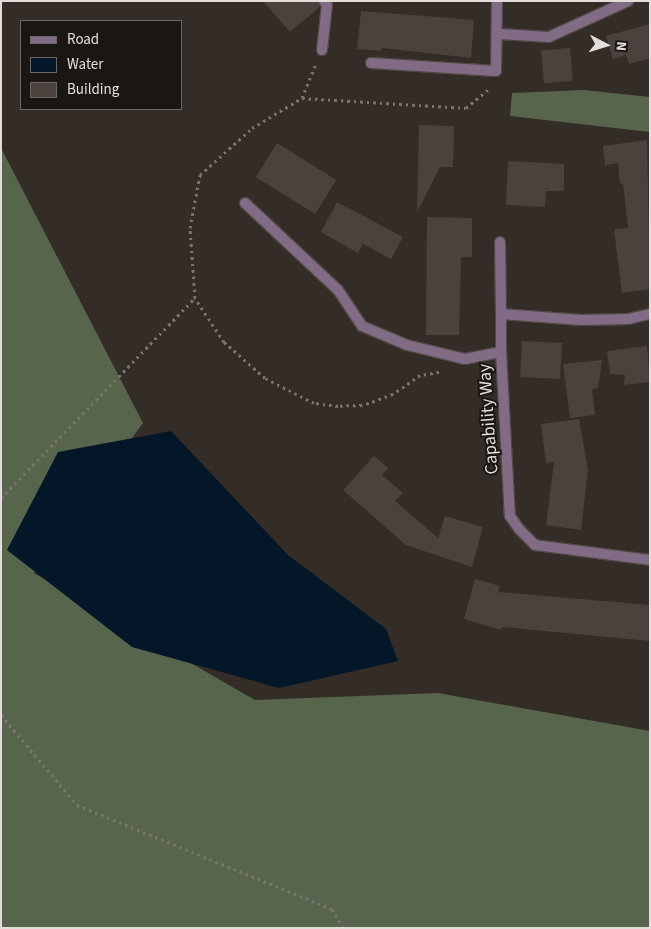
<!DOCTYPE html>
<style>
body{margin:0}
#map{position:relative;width:651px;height:929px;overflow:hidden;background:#342c27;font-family:"Source Sans 3",sans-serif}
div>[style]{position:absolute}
.forest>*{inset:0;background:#56654c}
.water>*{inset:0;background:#041729}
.building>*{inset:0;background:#4b423e;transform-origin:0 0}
.path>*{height:3px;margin-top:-1.5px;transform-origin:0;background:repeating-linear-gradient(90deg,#7b7470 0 2.5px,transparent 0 6.5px)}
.roads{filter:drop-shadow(1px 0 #504844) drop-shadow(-1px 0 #504844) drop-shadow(0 1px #504844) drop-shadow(0 -1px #504844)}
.lane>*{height:10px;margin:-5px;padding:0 5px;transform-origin:5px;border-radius:5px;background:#816b85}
.street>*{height:10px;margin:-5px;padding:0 5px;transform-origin:5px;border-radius:5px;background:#816b85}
span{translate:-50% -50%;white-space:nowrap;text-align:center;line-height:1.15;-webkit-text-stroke:4px #191613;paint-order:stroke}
.street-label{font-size:18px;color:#e3dedb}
.frame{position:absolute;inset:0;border:2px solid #e3dedb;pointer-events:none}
.legend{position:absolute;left:20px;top:20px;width:162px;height:90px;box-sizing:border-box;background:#191613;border:1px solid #6a6663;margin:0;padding:6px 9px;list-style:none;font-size:15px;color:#e3dedb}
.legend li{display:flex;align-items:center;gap:10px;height:25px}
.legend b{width:25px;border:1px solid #6a6663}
.north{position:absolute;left:581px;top:20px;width:50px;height:50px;-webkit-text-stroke:4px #191613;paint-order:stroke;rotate:95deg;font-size:14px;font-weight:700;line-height:20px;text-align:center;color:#e3dedb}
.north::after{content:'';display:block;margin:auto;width:18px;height:22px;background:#e3dedb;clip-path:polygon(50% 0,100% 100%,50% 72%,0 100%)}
</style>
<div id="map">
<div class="forest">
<i style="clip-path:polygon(584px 90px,650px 97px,650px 132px,510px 116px,512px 93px)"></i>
<i style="clip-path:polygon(1px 148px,143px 423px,34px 573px,255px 700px,438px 693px,650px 731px,650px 928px,1px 928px)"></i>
</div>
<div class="water">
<i style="clip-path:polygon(171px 431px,288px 555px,386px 629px,398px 661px,279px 688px,132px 647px,7px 550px,58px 452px)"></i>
</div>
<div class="building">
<i style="clip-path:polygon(263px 1px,317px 1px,320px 7px,290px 32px)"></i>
<i style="clip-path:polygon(361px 11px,474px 20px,471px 58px,382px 48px,381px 51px,357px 49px)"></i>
<i style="clip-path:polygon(650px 24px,650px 58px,629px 64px,626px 55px,613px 59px,606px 36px)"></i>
<i style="left:570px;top:48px;width:33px;height:29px;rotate:85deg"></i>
<i style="clip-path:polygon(419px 125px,454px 126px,453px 167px,440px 167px,417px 212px)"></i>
<i style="clip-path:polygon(647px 140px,650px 289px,622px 293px,614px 229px,628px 228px,623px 183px,620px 184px,618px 163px,605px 165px,603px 146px)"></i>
<i style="left:277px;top:143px;width:70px;height:40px;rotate:32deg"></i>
<i style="clip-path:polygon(508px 161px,564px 164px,564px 191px,546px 191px,545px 207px,506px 205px)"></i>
<i style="clip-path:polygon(337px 202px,403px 237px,391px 259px,363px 244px,358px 253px,321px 232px)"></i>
<i style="clip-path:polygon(427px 217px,472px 218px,472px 257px,461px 257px,459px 335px,426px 335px)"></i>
<i style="left:522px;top:341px;width:40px;height:36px;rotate:3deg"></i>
<i style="clip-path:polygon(647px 346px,650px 382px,624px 385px,625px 375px,610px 374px,607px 351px)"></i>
<i style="clip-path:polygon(602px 360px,598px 388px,592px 389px,595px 415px,570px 418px,563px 364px)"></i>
<i style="clip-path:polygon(579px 419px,588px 470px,581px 530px,546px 525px,554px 462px,546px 463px,541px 424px)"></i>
<i style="clip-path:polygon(374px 456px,388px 468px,382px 475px,403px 493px,395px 501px,438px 538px,445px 516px,483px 527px,472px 567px,406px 545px,343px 490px)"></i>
<i style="clip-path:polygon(475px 579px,500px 586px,498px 592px,650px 605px,649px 641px,502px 627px,501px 630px,464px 619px)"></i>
</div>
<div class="path">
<i style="left:302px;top:98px;width:35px;rotate:-68deg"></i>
<i style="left:439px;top:372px;width:19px;rotate:171deg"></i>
<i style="left:420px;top:375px;width:33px;rotate:145deg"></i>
<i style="left:393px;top:394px;width:33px;rotate:160deg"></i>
<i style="left:362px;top:405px;width:24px;rotate:178deg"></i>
<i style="left:338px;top:406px;width:24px;rotate:-173deg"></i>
<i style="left:314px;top:403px;width:55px;rotate:-153deg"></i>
<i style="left:265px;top:378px;width:55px;rotate:-138.7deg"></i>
<i style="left:224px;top:342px;width:53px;rotate:-123.4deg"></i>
<i style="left:195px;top:298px;width:70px;rotate:-94.1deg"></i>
<i style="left:190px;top:228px;width:54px;rotate:-79.3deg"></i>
<i style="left:200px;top:175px;width:70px;rotate:-42.1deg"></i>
<i style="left:252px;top:128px;width:58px;rotate:-31deg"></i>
<i style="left:302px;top:98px;width:164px;rotate:3.5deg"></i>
<i style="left:466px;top:108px;width:31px;rotate:-40deg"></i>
<i style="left:1px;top:498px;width:279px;rotate:-45.9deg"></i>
<i style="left:1px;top:715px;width:118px;rotate:49.8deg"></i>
<i style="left:77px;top:805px;width:275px;rotate:22.2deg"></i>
<i style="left:332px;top:909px;width:22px;rotate:60deg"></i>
</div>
<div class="roads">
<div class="lane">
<i style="left:549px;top:37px;width:87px;rotate:-24.5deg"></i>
<i style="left:371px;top:63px;width:125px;rotate:3.7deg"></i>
<i style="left:245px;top:203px;width:127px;rotate:43.1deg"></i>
<i style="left:338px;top:290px;width:43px;rotate:56.3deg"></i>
<i style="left:362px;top:326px;width:49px;rotate:22.9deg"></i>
<i style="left:407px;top:345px;width:60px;rotate:13.6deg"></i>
<i style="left:465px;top:359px;width:37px;rotate:-11deg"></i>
</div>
<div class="street">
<i style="left:500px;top:34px;width:49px;rotate:3.5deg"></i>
<i style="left:322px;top:50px;width:45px;rotate:-83.7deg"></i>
<i style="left:327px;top:5px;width:5px;rotate:-127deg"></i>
<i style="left:496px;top:71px;width:70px;rotate:-89.2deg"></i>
<i style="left:500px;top:242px;width:72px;rotate:89.2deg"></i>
<i style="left:650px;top:314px;width:22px;rotate:167deg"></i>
<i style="left:629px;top:319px;width:48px;rotate:178.8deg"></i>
<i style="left:581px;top:320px;width:80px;rotate:-175.7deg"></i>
<i style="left:501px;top:314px;width:38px;rotate:90deg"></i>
<i style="left:501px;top:352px;width:164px;rotate:86.9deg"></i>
<i style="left:510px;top:516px;width:16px;rotate:55deg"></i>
<i style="left:519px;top:529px;width:23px;rotate:45deg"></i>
<i style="left:535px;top:545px;width:116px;rotate:7.4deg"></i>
</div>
</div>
<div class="street-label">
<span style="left:489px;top:419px;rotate:-94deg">Capability Way</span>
</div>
<div class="frame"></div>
<ul class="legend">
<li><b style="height:6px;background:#816b85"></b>Road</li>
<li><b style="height:14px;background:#041729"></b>Water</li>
<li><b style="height:14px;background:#4b423e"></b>Building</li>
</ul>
<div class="north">N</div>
</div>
